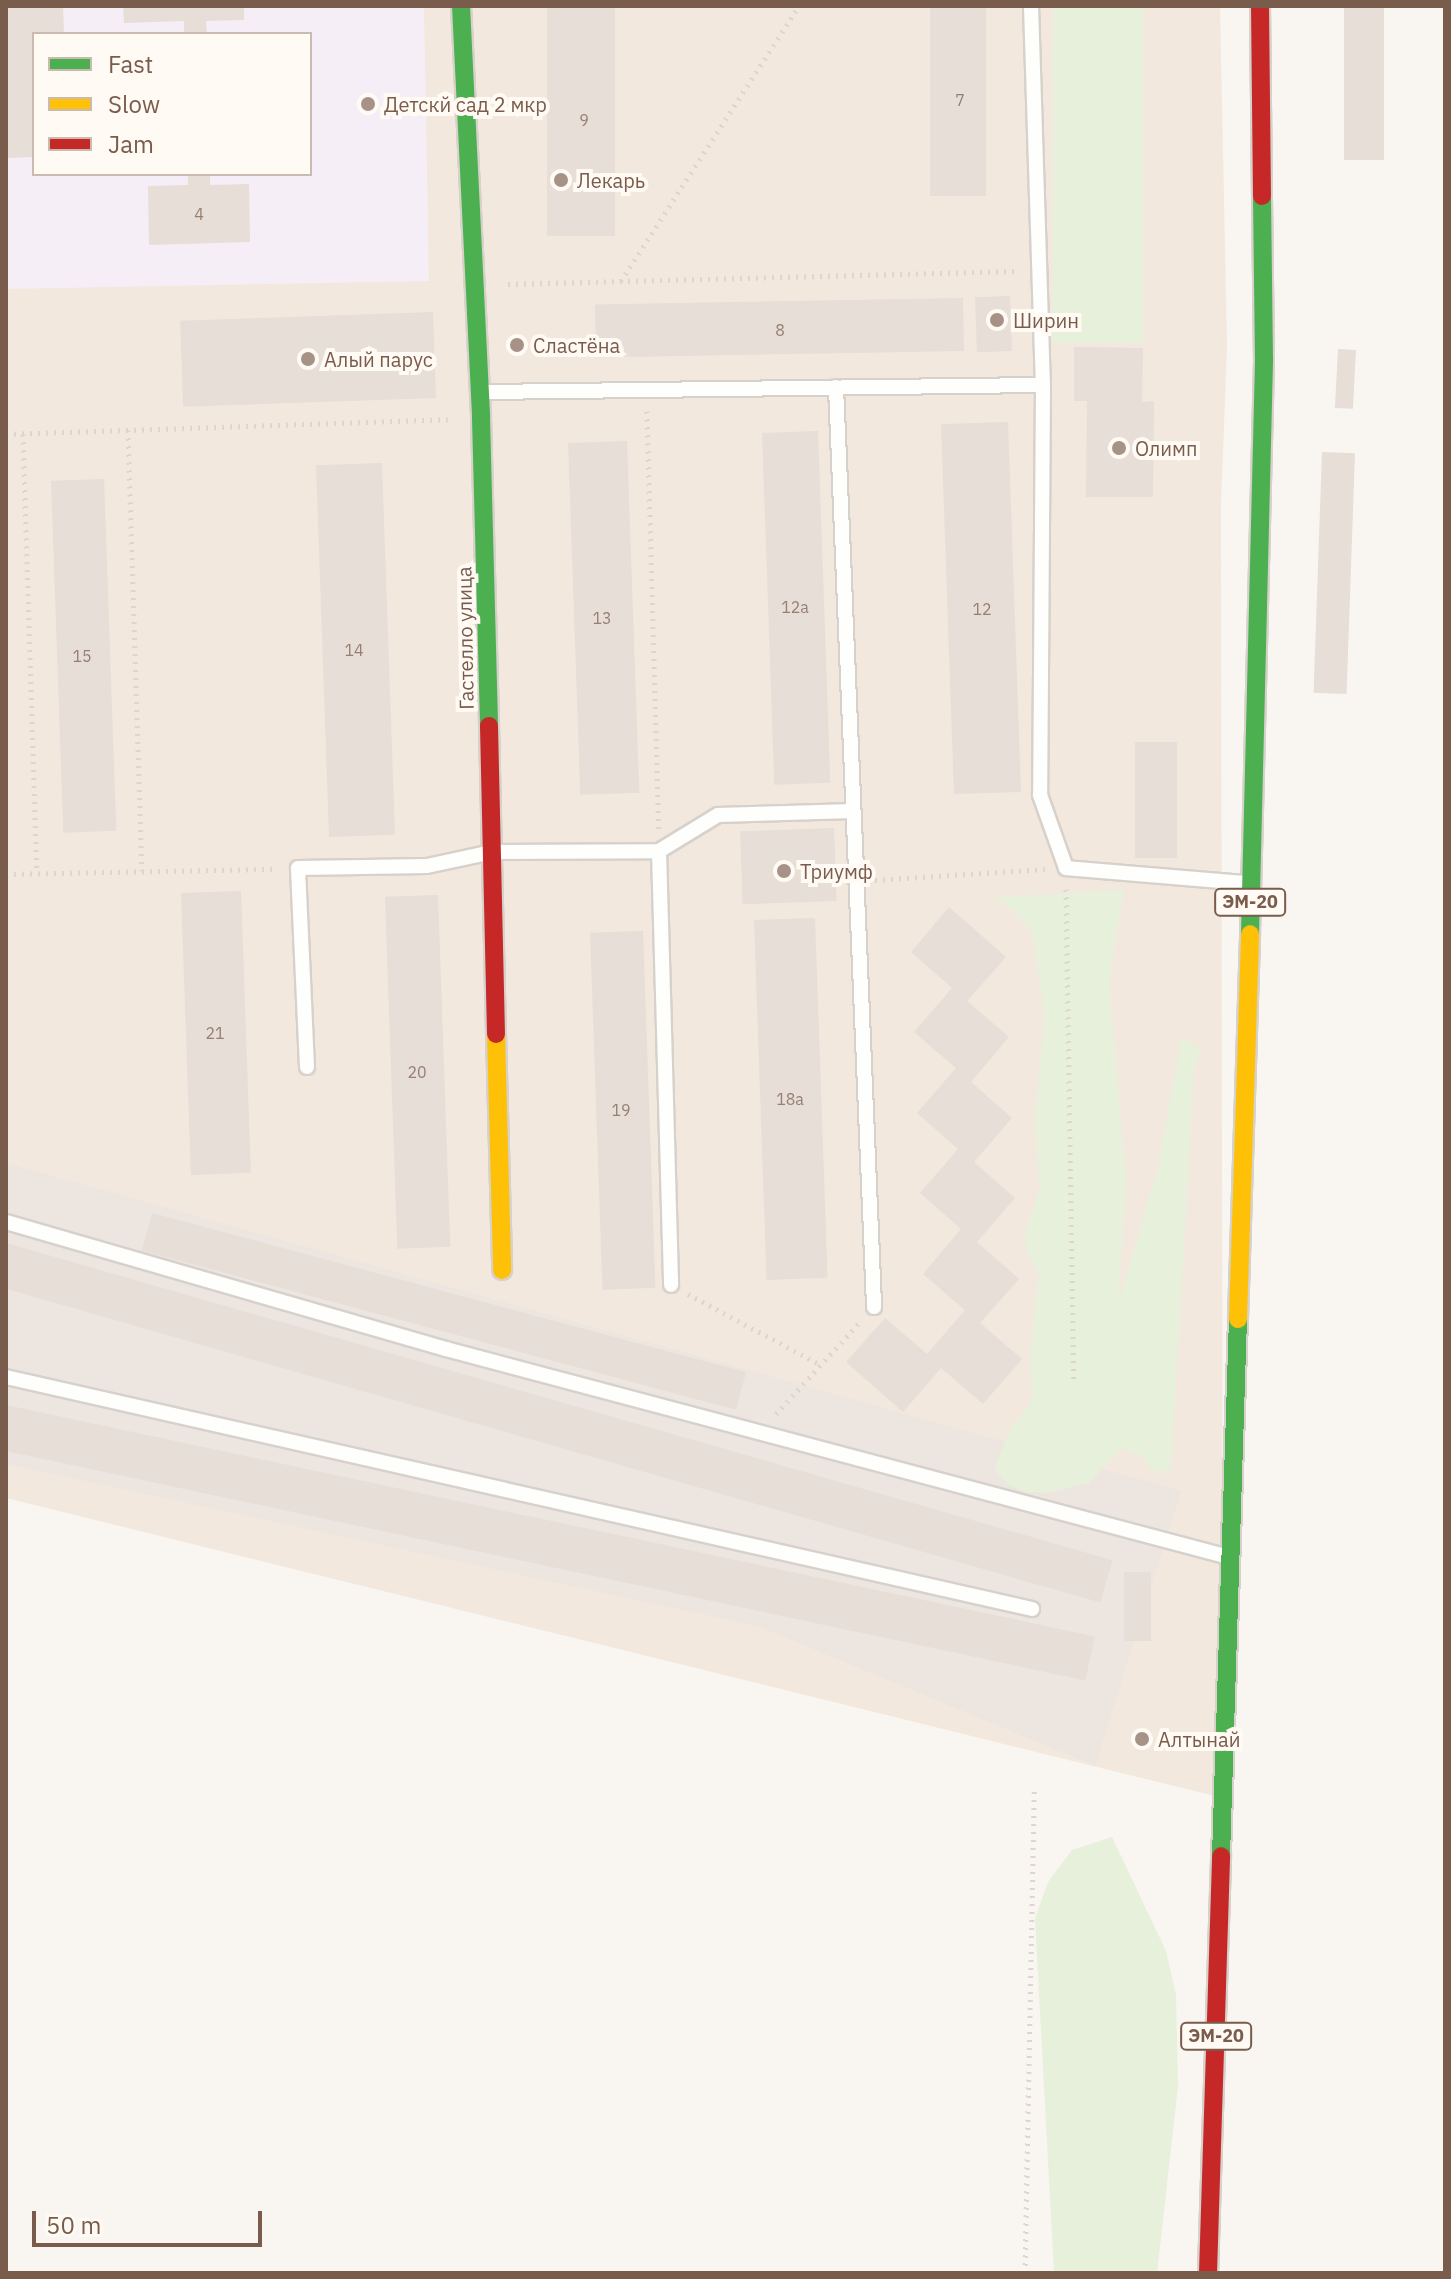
<!DOCTYPE html>
<meta charset="utf-8">
<style>
body{margin:0}
#map{position:relative;width:1451px;height:2279px;overflow:hidden;background:#f9f5f0;font-family:"IBM Plex Sans",sans-serif}
div>[style]{position:absolute}
.residential>*{inset:0;background:#f2e8de}
.industrial>*{inset:0;background:#ede5e0}
.education>*{inset:0;background:#f6eef6}
.green>*{inset:0;background:#e7f0db;transform-origin:0 0}
.building>*{inset:0;background:#e6ded7;transform-origin:0 0}
.path>*{height:5px;margin-top:-2.5px;transform-origin:0;background:repeating-linear-gradient(90deg,#dcd5d0 0 2px,transparent 0 8px)}
.roads{filter:drop-shadow(2px 0 #d7d1cb) drop-shadow(-2px 0 #d7d1cb) drop-shadow(0 2px #d7d1cb) drop-shadow(0 -2px #d7d1cb)}
.lane>*{height:14px;margin:-7px;padding:0 7px;transform-origin:7px;border-radius:7px;background:#fefefd}
.fast>*{height:18px;margin:-9px;padding:0 9px;transform-origin:9px;border-radius:9px;background:#4caf50}
.slow>*{height:18px;margin:-9px;padding:0 9px;transform-origin:9px;border-radius:9px;background:#ffc107}
.jam>*{height:18px;margin:-9px;padding:0 9px;transform-origin:9px;border-radius:9px;background:#c62828}
.dots>*{width:22px;height:22px;translate:-50% -50%;box-sizing:border-box;border:4px solid #fffaf3;border-radius:50%}
span{translate:-50% -50%;white-space:nowrap;text-align:center;line-height:1.15;-webkit-text-stroke:8px #fffaf3;paint-order:stroke}
.number-label{font-size:16px;color:#977e72}
.number-label span{-webkit-text-stroke-width:0}
.shield-label span{padding:2px 6px;background:#fffaf3;border:2px solid;border-radius:6px;-webkit-text-stroke-width:0}
.shield-label{font-size:18px;color:#7a5c4d;font-weight:700}
.poi-label{font-size:20px;color:#7a5c4d}
.left{translate:0 -50%;text-align:left}
.street-label{font-size:20px;color:#7a5c4d}
.frame{position:absolute;inset:0;border:8px solid #7a5c4d;pointer-events:none}
.legend{position:absolute;left:32px;top:32px;width:280px;height:144px;box-sizing:border-box;background:#fffaf3;border:2px solid #cabbb1;margin:0;padding:10px 14px;list-style:none;font-size:24px;color:#7a5c4d}
.legend li{display:flex;align-items:center;gap:16px;height:40px}
.legend b{width:40px;border:2px solid #cabbb1}
.scale{position:absolute;left:32px;top:2211px;width:230px;height:36px;box-sizing:border-box;border:4px solid #7a5c4d;border-top:0;padding-left:10px;font-size:24px;line-height:28px;white-space:nowrap;color:#7a5c4d;-webkit-text-stroke:6px #fffaf3;paint-order:stroke}
</style>
<div id="map">
<div class="residential">
<i style="clip-path:polygon(evenodd,6px 6px,1220px 6px,1227px 346px,1221px 505px,1223px 1798px,6px 1498px,6px 6px,34px 34px,310px 34px,310px 174px,34px 174px,34px 34px)"></i>
</div>
<div class="industrial">
<i style="clip-path:polygon(6px 1163px,1181px 1491px,1095px 1766px,758px 1626px,6px 1464px)"></i>
</div>
<div class="education">
<i style="clip-path:polygon(evenodd,6px 6px,424px 6px,429px 281px,6px 289px,6px 6px,34px 34px,310px 34px,310px 174px,34px 174px,34px 34px)"></i>
</div>
<div class="green">
<i style="left:1053px;top:6px;width:90px;height:337px"></i>
<i style="clip-path:polygon(1124px 890px,1109px 979px,1126px 1180px,1118px 1305px,1157px 1171px,1182px 1037px,1200px 1048px,1194px 1073px,1171px 1470px,1152px 1471px,1141px 1455px,1121px 1448px,1089px 1483px,1047px 1493px,1027px 1492px,1008px 1485px,994px 1468px,1008px 1434px,1032px 1400px,1030px 1358px,1039px 1272px,1027px 1252px,1025px 1232px,1040px 1189px,1035px 1122px,1045px 1015px,1032px 930px,1004px 902px,986px 898px)"></i>
<i style="clip-path:polygon(1112px 1837px,1166px 1951px,1176px 1995px,1178px 2086px,1157px 2273px,1054px 2273px,1035px 1919px,1048px 1882px,1072px 1850px)"></i>
</div>
<div class="building">
<i style="clip-path:polygon(6px 6px,63px 6px,64px 34px,34px 34px,34px 157px,6px 158px)"></i>
<i style="clip-path:polygon(123px 6px,244px 6px,244px 20px,206px 21px,207px 34px,184px 34px,184px 21px,124px 23px)"></i>
<i style="left:547px;top:6px;width:68px;height:230px"></i>
<i style="left:930px;top:6px;width:56px;height:190px"></i>
<i style="left:1344px;top:6px;width:40px;height:154px"></i>
<i style="clip-path:polygon(188px 174px,210px 174px,210px 185px,249px 184px,250px 242px,149px 245px,148px 186px,188px 185px)"></i>
<i style="left:1010px;top:296px;width:55px;height:35px;rotate:88deg"></i>
<i style="left:963px;top:298px;width:53px;height:368px;rotate:89deg"></i>
<i style="left:433px;top:312px;width:86px;height:253px;rotate:88deg"></i>
<i style="clip-path:polygon(1074px 347px,1143px 348px,1142px 402px,1154px 401px,1153px 497px,1086px 497px,1087px 401px,1074px 401px)"></i>
<i style="left:1338px;top:349px;width:18px;height:59px;rotate:3deg"></i>
<i style="left:1008px;top:422px;width:370px;height:67px;rotate:88deg"></i>
<i style="left:818px;top:431px;width:352px;height:56px;rotate:88deg"></i>
<i style="left:627px;top:441px;width:352px;height:59px;rotate:88deg"></i>
<i style="left:1322px;top:452px;width:33px;height:241px;rotate:2deg"></i>
<i style="left:382px;top:463px;width:372px;height:66px;rotate:88deg"></i>
<i style="left:104px;top:479px;width:352px;height:53px;rotate:88deg"></i>
<i style="left:1135px;top:742px;width:42px;height:116px"></i>
<i style="left:834px;top:828px;width:73px;height:94px;rotate:88deg"></i>
<i style="left:241px;top:891px;width:282px;height:60px;rotate:88deg"></i>
<i style="left:438px;top:895px;width:352px;height:53px;rotate:88deg"></i>
<i style="clip-path:polygon(949px 907px,1006px 957px,967px 1001px,1009px 1037px,971px 1082px,1012px 1118px,974px 1162px,1015px 1198px,977px 1242px,1019px 1279px,980px 1323px,1022px 1359px,983px 1404px,941px 1368px,903px 1412px,846px 1362px,885px 1318px,927px 1354px,965px 1310px,923px 1274px,961px 1229px,920px 1193px,958px 1149px,917px 1113px,956px 1068px,914px 1032px,952px 988px,911px 952px)"></i>
<i style="left:815px;top:918px;width:360px;height:61px;rotate:88deg"></i>
<i style="left:643px;top:931px;width:357px;height:53px;rotate:88deg"></i>
<i style="left:152px;top:1213px;width:615px;height:39px;rotate:15deg"></i>
<i style="left:6px;top:1243px;width:1151px;height:44px;rotate:16deg"></i>
<i style="left:6px;top:1405px;width:1113px;height:45px;rotate:12deg"></i>
<i style="left:1124px;top:1572px;width:27px;height:69px"></i>
</div>
<div class="path">
<i style="left:621px;top:281px;width:328px;rotate:-57.1deg"></i>
<i style="left:508px;top:284px;width:510px;rotate:-1.46deg"></i>
<i style="left:647px;top:411px;width:418px;rotate:88.4deg"></i>
<i style="left:128px;top:430px;width:441px;rotate:88.2deg"></i>
<i style="left:6px;top:434px;width:442px;rotate:-1.9deg"></i>
<i style="left:23px;top:434px;width:439px;rotate:88.2deg"></i>
<i style="left:6px;top:874px;width:271px;rotate:-1.1deg"></i>
<i style="left:875px;top:880px;width:170px;rotate:-3.7deg"></i>
<i style="left:1066px;top:889px;width:491px;rotate:89.1deg"></i>
<i style="left:688px;top:1294px;width:151px;rotate:28.1deg"></i>
<i style="left:776px;top:1414px;width:126px;rotate:-47.6deg"></i>
<i style="left:1025px;top:2273px;width:485px;rotate:-88.9deg"></i>
</div>
<div class="roads">
<div class="lane">
<i style="left:1031px;top:6px;width:379px;rotate:88.2deg"></i>
<i style="left:836px;top:387px;width:921px;rotate:87.63deg"></i>
<i style="left:484px;top:392px;width:559px;rotate:-0.72deg"></i>
<i style="left:1043px;top:385px;width:410px;rotate:90.4deg"></i>
<i style="left:1040px;top:795px;width:77px;rotate:70.4deg"></i>
<i style="left:1066px;top:868px;width:181px;rotate:4.8deg"></i>
<i style="left:659px;top:851px;width:69px;rotate:-31.4deg"></i>
<i style="left:718px;top:815px;width:135px;rotate:-1.7deg"></i>
<i style="left:307px;top:1067px;width:199px;rotate:-92.6deg"></i>
<i style="left:298px;top:868px;width:129px;rotate:-0.9deg"></i>
<i style="left:427px;top:866px;width:66px;rotate:-12.2deg"></i>
<i style="left:492px;top:852px;width:167px;rotate:-0.3deg"></i>
<i style="left:659px;top:851px;width:434px;rotate:88.4deg"></i>
<i style="left:6px;top:1222px;width:458px;rotate:16.1deg"></i>
<i style="left:446px;top:1349px;width:806px;rotate:14.88deg"></i>
<i style="left:6px;top:1377px;width:1052px;rotate:12.74deg"></i>
</div>
<div class="fast">
<i style="left:461px;top:6px;width:412px;rotate:87.2deg"></i>
<i style="left:481px;top:418px;width:308px;rotate:88.5deg"></i>
<i style="left:1250px;top:934px;width:573px;rotate:-88.6deg"></i>
<i style="left:1264px;top:361px;width:165px;rotate:-90.7deg"></i>
<i style="left:1221px;top:1856px;width:537px;rotate:-88.19deg"></i>
</div>
<div class="slow">
<i style="left:496px;top:1034px;width:236px;rotate:88.5deg"></i>
<i style="left:1238px;top:1319px;width:385px;rotate:-88.2deg"></i>
</div>
<div class="jam">
<i style="left:1260px;top:6px;width:190px;rotate:89.4deg"></i>
<i style="left:489px;top:726px;width:308px;rotate:88.7deg"></i>
<i style="left:1208px;top:2273px;width:417px;rotate:-88.2deg"></i>
</div>
</div>
<div class="dots">
<i style="left:368px;top:104px;background:#a69286"></i>
<i style="left:561px;top:180px;background:#a69286"></i>
<i style="left:997px;top:320px;background:#a69286"></i>
<i style="left:517px;top:345px;background:#a69286"></i>
<i style="left:308px;top:359px;background:#a69286"></i>
<i style="left:1119px;top:448px;background:#a69286"></i>
<i style="left:784px;top:871px;background:#a69286"></i>
<i style="left:1142px;top:1739px;background:#a69286"></i>
</div>
<div class="number-label">
<span style="left:960px;top:100px">7</span>
<span style="left:584px;top:120px">9</span>
<span style="left:199px;top:214px">4</span>
<span style="left:780px;top:330px">8</span>
<span style="left:795px;top:607px">12a</span>
<span style="left:982px;top:609px">12</span>
<span style="left:602px;top:618px">13</span>
<span style="left:354px;top:650px">14</span>
<span style="left:82px;top:656px">15</span>
<span style="left:215px;top:1033px">21</span>
<span style="left:417px;top:1072px">20</span>
<span style="left:790px;top:1099px">18а</span>
<span style="left:621px;top:1110px">19</span>
</div>
<div class="shield-label">
<span style="left:1250px;top:902px">ЭМ-20</span>
<span style="left:1216px;top:2036px">ЭМ-20</span>
</div>
<div class="poi-label">
<span class="left" style="left:384px;top:104px">Детскй сад 2 мкр</span>
<span class="left" style="left:577px;top:180px">Лекарь</span>
<span class="left" style="left:1013px;top:320px">Ширин</span>
<span class="left" style="left:533px;top:345px">Сластёна</span>
<span class="left" style="left:324px;top:359px">Алый парус</span>
<span class="left" style="left:1135px;top:448px">Олимп</span>
<span class="left" style="left:800px;top:871px">Триумф</span>
<span class="left" style="left:1158px;top:1739px">Алтынай</span>
</div>
<div class="street-label">
<span style="left:465px;top:638px;rotate:-91deg">Гастелло улица</span>
</div>
<div class="frame"></div>
<ul class="legend">
<li><b style="height:10px;background:#4caf50"></b>Fast</li>
<li><b style="height:10px;background:#ffc107"></b>Slow</li>
<li><b style="height:10px;background:#c62828"></b>Jam</li>
</ul>
<div class="scale">50 m</div>
</div>
